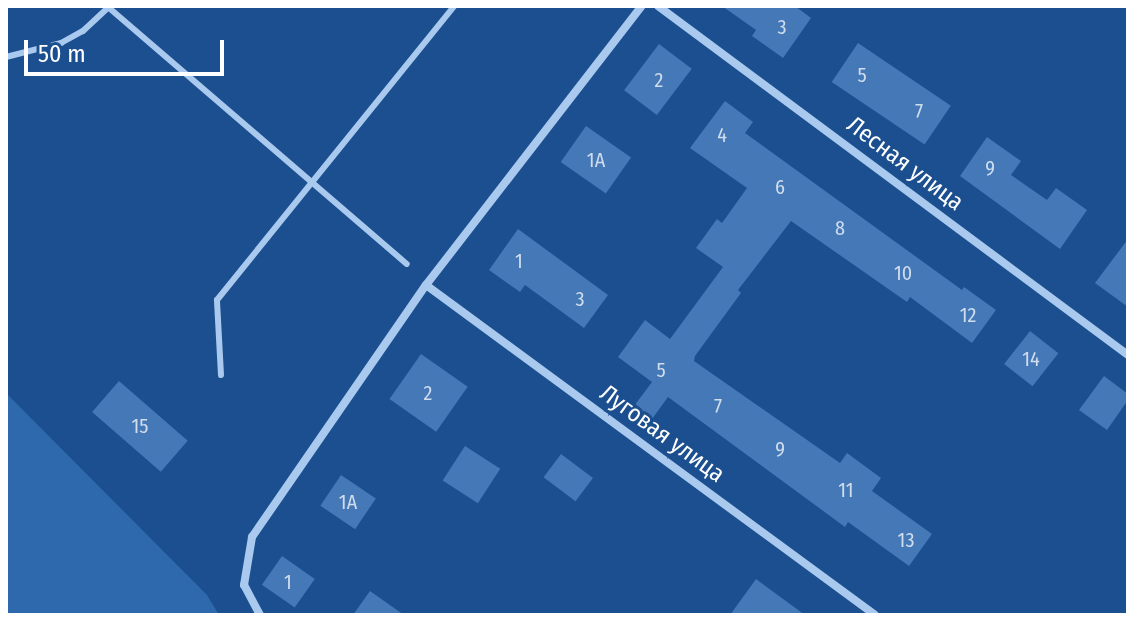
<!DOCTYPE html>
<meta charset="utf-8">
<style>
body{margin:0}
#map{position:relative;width:1134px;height:621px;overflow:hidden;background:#1b4f8f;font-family:"Fira Sans Condensed",sans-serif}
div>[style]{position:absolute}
.green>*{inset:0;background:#2e69ad}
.building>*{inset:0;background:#4478b7;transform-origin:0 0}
.service>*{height:6px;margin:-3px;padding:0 3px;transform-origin:3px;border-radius:3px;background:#a9c9ee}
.minor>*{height:8px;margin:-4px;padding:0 4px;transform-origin:4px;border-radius:4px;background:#a9c9ee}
span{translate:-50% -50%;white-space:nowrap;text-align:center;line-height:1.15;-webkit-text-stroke:6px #1b4f8f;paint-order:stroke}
.number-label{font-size:20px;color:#d0dded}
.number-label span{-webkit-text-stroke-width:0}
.street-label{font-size:24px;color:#fff}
.frame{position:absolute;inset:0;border:8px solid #fff;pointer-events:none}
.scale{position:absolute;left:24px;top:40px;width:200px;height:36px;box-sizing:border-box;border:4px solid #fff;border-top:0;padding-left:10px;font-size:24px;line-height:28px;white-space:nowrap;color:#fff;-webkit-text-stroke:6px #1b4f8f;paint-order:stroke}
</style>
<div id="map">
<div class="green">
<i style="clip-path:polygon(6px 393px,207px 595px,219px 615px,6px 615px)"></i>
</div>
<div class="building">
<i style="clip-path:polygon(722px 6px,795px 6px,811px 18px,783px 58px,752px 36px,756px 30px)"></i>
<i style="left:858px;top:43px;width:112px;height:47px;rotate:34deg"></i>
<i style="left:659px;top:44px;width:41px;height:58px;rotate:37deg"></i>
<i style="clip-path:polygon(725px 101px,753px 122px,745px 133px,962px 290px,964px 287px,996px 310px,972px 343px,910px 297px,907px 302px,791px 221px,738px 290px,741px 293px,695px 356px,694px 361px,840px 463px,847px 453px,881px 478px,872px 491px,932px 534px,909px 566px,848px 522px,845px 527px,668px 397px,652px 419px,634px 406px,652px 382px,618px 357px,645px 320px,670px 339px,723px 267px,696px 248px,717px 219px,722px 223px,747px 188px,690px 148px)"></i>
<i style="left:586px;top:126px;width:55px;height:44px;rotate:35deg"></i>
<i style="clip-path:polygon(987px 137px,1021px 161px,1011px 175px,1047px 200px,1056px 188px,1087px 210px,1060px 249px,960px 176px)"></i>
<i style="clip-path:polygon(518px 229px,608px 295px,584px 328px,525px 285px,520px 292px,489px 270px)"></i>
<i style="clip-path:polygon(1128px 239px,1128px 307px,1095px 283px)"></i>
<i style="left:1030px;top:331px;width:36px;height:42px;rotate:38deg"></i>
<i style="left:421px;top:354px;width:57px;height:55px;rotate:35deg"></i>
<i style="clip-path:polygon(1104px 376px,1128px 394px,1128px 400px,1107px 430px,1079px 410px)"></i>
<i style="left:119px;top:381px;width:91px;height:41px;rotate:41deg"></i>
<i style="left:465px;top:446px;width:42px;height:41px;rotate:33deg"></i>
<i style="left:561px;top:454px;width:40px;height:29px;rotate:37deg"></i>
<i style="left:341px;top:475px;width:42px;height:37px;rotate:34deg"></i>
<i style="left:282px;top:556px;width:40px;height:35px;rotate:35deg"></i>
<i style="clip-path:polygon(756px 579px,805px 615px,730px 615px)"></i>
<i style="clip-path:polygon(370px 591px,404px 615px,353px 615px)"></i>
</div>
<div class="service">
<i style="left:108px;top:7px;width:394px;rotate:40.7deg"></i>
<i style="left:6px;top:57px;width:57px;rotate:-14.3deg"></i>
<i style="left:61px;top:43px;width:25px;rotate:-29deg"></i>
<i style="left:83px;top:31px;width:37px;rotate:-43deg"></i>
<i style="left:221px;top:375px;width:75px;rotate:-93.1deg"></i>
<i style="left:217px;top:300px;width:378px;rotate:-51.1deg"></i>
</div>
<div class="minor">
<i style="left:658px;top:6px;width:585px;rotate:36.6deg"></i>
<i style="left:426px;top:285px;width:557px;rotate:36.31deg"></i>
<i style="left:260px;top:615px;width:34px;rotate:-118deg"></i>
<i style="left:244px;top:585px;width:49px;rotate:-80.5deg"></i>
<i style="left:252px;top:537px;width:306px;rotate:-55.4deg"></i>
<i style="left:426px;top:285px;width:353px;rotate:-52.3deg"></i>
</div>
<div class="number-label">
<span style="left:782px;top:27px">3</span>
<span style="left:862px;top:75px">5</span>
<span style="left:659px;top:80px">2</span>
<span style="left:919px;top:111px">7</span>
<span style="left:722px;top:135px">4</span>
<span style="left:596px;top:160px">1А</span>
<span style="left:990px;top:168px">9</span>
<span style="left:780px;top:187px">6</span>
<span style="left:840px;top:228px">8</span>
<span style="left:519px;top:261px">1</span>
<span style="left:903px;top:273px">10</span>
<span style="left:580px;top:299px">3</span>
<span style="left:968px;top:315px">12</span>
<span style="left:1031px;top:359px">14</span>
<span style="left:661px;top:370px">5</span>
<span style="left:428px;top:393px">2</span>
<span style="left:718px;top:406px">7</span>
<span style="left:140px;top:426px">15</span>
<span style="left:780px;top:449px">9</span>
<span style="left:846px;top:490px">11</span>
<span style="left:348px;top:502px">1А</span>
<span style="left:906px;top:540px">13</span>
<span style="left:288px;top:582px">1</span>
</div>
<div class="street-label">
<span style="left:905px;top:164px;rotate:37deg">Лесная улица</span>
<span style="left:662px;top:434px;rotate:36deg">Луговая улица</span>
</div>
<div class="frame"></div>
<div class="scale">50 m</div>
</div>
